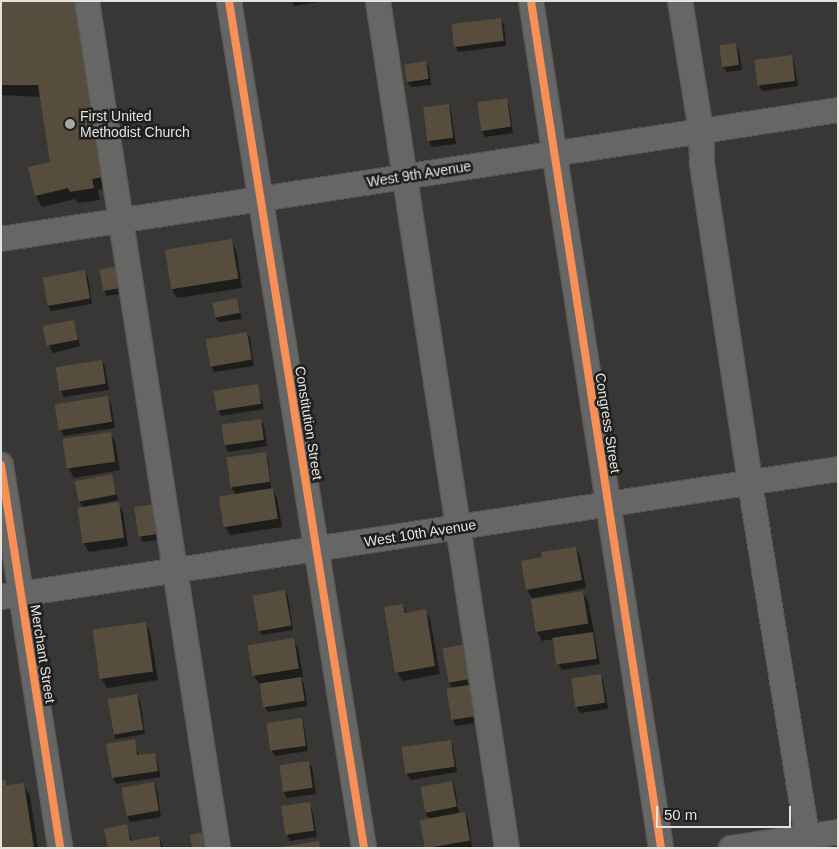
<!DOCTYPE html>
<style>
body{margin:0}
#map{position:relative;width:839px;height:849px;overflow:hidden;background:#383735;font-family:Arial,sans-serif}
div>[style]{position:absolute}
.shadow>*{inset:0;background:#0007;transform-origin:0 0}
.building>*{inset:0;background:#564d3d;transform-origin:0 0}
.roads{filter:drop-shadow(1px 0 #575654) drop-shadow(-1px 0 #575654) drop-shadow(0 1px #575654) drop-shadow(0 -1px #575654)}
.minor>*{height:24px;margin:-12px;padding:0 12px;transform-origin:12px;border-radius:12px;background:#666664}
.cycleway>*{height:8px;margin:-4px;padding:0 4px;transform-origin:4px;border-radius:4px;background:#f78f57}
.dots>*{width:14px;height:14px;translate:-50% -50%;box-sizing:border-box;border:2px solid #1f1f1d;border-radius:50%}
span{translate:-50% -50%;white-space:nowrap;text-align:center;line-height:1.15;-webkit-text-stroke:5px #1f1f1d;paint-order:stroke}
.poi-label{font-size:14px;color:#e4e3e0}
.left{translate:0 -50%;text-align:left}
.street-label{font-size:14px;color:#e4e3e0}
.frame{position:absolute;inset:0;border:2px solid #e4e3e0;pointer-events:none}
.scale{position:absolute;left:656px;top:806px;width:135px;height:22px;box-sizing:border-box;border:2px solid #e4e3e0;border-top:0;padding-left:6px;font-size:15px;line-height:18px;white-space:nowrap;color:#e4e3e0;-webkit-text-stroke:4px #1f1f1d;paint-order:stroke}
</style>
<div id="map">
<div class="shadow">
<i style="clip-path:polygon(1px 1px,110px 188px,98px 190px,100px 200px,78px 203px,75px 199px,42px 207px,36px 196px,51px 162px,41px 97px,1px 95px)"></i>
<i style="clip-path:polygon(291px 1px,325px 1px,294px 6px)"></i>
<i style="clip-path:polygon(501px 20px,504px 25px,506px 46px,458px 52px,455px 46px,453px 25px)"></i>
<i style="clip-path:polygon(735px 45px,739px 50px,742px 70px,727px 72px,723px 67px)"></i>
<i style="clip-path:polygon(791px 57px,794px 62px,798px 86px,762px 91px,759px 86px)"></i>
<i style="clip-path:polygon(426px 63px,429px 68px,431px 85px,411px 87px,407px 82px)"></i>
<i style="clip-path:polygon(506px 100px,509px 105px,513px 133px,485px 137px,482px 132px)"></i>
<i style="clip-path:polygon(448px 105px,451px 111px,456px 144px,432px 147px,429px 141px)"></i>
<i style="clip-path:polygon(231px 241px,236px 249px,242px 288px,177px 298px,172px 289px)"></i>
<i style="clip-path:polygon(100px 270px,135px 291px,107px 296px,104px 290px)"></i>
<i style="clip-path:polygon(84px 271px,88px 277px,92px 304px,51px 311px,48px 305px)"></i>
<i style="clip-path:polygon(237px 300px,242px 319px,219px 322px,215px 317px)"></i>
<i style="left:74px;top:322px;width:25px;height:29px;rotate:76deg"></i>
<i style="clip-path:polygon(247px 333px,250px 338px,254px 366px,214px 372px,211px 366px)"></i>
<i style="clip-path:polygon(102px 361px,105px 367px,109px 390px,64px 397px,61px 391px)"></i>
<i style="clip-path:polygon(257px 385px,264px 409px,221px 416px,218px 410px)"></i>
<i style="clip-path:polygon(107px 397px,111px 403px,115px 428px,64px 436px,61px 430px,57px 405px)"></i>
<i style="clip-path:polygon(260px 420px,264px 426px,267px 446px,228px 452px,225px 446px)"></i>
<i style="clip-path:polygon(110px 433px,115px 442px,120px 470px,74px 478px,69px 469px,64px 441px)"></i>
<i style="clip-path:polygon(265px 453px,268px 459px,271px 487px,277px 498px,282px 527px,230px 535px,225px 527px,236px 495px,232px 488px)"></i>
<i style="clip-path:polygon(111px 475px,118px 500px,83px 507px,79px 501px)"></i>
<i style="clip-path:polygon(118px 504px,123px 512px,128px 546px,89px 552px,84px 544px,79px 510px)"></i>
<i style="clip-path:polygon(155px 505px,163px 539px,143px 542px,140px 537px)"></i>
<i style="clip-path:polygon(575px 548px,580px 557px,586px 588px,532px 598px,527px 589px,544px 558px)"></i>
<i style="clip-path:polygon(285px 591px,288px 597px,293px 630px,262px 635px,258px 630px)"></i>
<i style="clip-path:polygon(583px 593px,588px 601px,600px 664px,562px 670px,559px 665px,554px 639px,542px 641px,537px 632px,532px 601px)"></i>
<i style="clip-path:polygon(403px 605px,407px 613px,425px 610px,430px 619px,440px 674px,402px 681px,397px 672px)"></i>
<i style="clip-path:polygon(145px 623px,150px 632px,158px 680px,107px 688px,102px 679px)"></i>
<i style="clip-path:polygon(293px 640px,298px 648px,303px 677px,300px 678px,304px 684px,307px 706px,268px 712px,265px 707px,261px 684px,259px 684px,254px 676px)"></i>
<i style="clip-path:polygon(472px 644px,488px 721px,456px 726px,453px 720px,453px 689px,448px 681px)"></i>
<i style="clip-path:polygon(600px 675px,603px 680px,608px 709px,580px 713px,577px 708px)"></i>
<i style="clip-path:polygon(137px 696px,140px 701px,145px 734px,116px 739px,113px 733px,108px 700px)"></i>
<i style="clip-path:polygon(301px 720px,304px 725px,308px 751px,275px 756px,272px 751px)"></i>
<i style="clip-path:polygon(134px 741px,139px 756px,155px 754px,161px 777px,116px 784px,113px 778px,108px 745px)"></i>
<i style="clip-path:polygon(450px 741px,453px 747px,457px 772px,411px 780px,407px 774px,403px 749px)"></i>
<i style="clip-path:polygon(308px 762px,312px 767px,316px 794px,287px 798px,284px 793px)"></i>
<i style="clip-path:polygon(6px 781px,9px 786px,23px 784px,30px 796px,38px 848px,1px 848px)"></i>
<i style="clip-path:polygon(452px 782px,455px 788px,459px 814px,465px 813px,468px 819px,472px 847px,426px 848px,429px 819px,425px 812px)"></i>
<i style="clip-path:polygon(154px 783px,157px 789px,161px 817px,130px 822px,127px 816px)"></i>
<i style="clip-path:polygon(309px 804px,312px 809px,317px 837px,290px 841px,287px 835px)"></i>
<i style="clip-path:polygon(126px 826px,132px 842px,159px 837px,163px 848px,109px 848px)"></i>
</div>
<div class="building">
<i style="clip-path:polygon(1px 1px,77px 1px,105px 177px,92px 179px,94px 188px,70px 192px,68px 188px,35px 196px,28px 167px,50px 162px,38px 85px,1px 85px)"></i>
<i style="left:501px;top:18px;width:23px;height:50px;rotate:83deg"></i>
<i style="left:736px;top:43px;width:22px;height:17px;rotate:82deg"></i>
<i style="left:792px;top:55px;width:26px;height:38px;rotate:83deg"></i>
<i style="left:426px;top:61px;width:18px;height:22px;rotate:81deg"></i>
<i style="left:507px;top:98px;width:29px;height:30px;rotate:82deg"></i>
<i style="left:449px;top:104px;width:34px;height:26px;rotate:83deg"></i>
<i style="left:232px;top:239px;width:40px;height:68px;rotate:81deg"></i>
<i style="left:129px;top:264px;width:22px;height:30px;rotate:80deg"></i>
<i style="left:85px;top:270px;width:29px;height:43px;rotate:80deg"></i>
<i style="left:237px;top:298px;width:15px;height:25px;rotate:79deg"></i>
<i style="left:74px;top:320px;width:20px;height:32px;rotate:79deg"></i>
<i style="left:247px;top:332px;width:28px;height:42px;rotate:80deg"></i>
<i style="left:102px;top:360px;width:24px;height:47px;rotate:81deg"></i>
<i style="left:258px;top:384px;width:20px;height:45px;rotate:81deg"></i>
<i style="left:108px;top:396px;width:26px;height:54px;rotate:81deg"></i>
<i style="left:261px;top:419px;width:21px;height:40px;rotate:82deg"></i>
<i style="left:111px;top:432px;width:30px;height:49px;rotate:82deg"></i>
<i style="left:266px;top:452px;width:30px;height:40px;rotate:82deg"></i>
<i style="left:112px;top:474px;width:21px;height:38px;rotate:79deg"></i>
<i style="left:273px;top:488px;width:31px;height:55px;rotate:81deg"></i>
<i style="left:119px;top:502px;width:36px;height:42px;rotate:82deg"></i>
<i style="left:156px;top:504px;width:30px;height:22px;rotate:82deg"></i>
<i style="clip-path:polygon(576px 547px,582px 580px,526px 590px,521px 561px,542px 557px,541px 552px)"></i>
<i style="left:285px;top:590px;width:36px;height:33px;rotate:80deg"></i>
<i style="left:583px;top:591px;width:33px;height:53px;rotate:81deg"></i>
<i style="clip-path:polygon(403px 604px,405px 613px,426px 609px,435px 666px,395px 673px,384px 607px)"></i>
<i style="left:146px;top:622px;width:50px;height:54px;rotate:82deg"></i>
<i style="left:593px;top:632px;width:27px;height:41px;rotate:82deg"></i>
<i style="left:294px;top:638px;width:31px;height:47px;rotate:81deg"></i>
<i style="left:472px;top:643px;width:35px;height:30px;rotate:80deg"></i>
<i style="left:601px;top:674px;width:29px;height:30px;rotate:82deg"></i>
<i style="left:301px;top:677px;width:24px;height:42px;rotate:81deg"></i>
<i style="left:481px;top:683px;width:32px;height:35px;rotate:81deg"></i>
<i style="left:137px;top:694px;width:36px;height:30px;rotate:80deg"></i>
<i style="left:302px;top:718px;width:28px;height:36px;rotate:82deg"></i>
<i style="clip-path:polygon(135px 739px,137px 755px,155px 753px,158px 771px,112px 778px,106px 744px)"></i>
<i style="left:451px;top:740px;width:27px;height:50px;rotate:82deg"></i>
<i style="left:309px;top:761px;width:27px;height:30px;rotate:82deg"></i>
<i style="clip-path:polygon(6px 780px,7px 785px,24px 783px,34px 848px,1px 848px,1px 781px)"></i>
<i style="left:452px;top:781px;width:26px;height:32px;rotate:79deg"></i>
<i style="left:154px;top:782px;width:29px;height:33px;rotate:80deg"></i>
<i style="left:310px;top:802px;width:29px;height:29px;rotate:82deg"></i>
<i style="left:465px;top:812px;width:29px;height:46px;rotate:80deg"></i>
<i style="clip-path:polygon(127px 824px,130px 841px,159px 836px,161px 848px,108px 848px,104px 829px)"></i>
<i style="left:208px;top:832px;width:14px;height:18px;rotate:82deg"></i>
<i style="clip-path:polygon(319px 841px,320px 848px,282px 848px,282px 847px)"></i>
</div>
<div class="roads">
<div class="minor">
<i style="left:87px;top:1px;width:857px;rotate:81.21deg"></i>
<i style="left:229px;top:1px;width:858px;rotate:80.94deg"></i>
<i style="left:378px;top:1px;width:857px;rotate:81.34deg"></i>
<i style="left:531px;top:1px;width:857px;rotate:81.27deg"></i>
<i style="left:680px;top:1px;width:132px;rotate:80.8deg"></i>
<i style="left:701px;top:131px;width:33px;rotate:88deg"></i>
<i style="left:702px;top:164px;width:323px;rotate:81.4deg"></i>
<i style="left:750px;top:483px;width:370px;rotate:80.8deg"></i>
<i style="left:1px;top:239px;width:847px;rotate:-8.76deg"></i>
<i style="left:1px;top:465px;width:388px;rotate:81.2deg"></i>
<i style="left:1px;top:597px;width:847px;rotate:-8.69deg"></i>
<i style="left:731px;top:848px;width:108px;rotate:-8.5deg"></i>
</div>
</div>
<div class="cycleway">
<i style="left:229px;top:1px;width:858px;rotate:80.94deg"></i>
<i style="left:531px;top:1px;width:857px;rotate:81.27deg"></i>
<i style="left:1px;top:465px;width:388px;rotate:81.2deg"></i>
</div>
<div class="dots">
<i style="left:70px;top:124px;background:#a8a7a4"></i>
</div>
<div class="poi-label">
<span class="left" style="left:80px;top:124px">First United<br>Methodist Church</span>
</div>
<div class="street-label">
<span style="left:419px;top:174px;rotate:-9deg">West 9th Avenue</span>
<span style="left:309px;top:423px;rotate:81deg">Constitution Street</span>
<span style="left:608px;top:423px;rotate:81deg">Congress Street</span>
<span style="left:420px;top:533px;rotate:-9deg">West 10th Avenue</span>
<span style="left:43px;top:654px;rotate:81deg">Merchant Street</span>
</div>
<div class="frame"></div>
<div class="scale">50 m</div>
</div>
